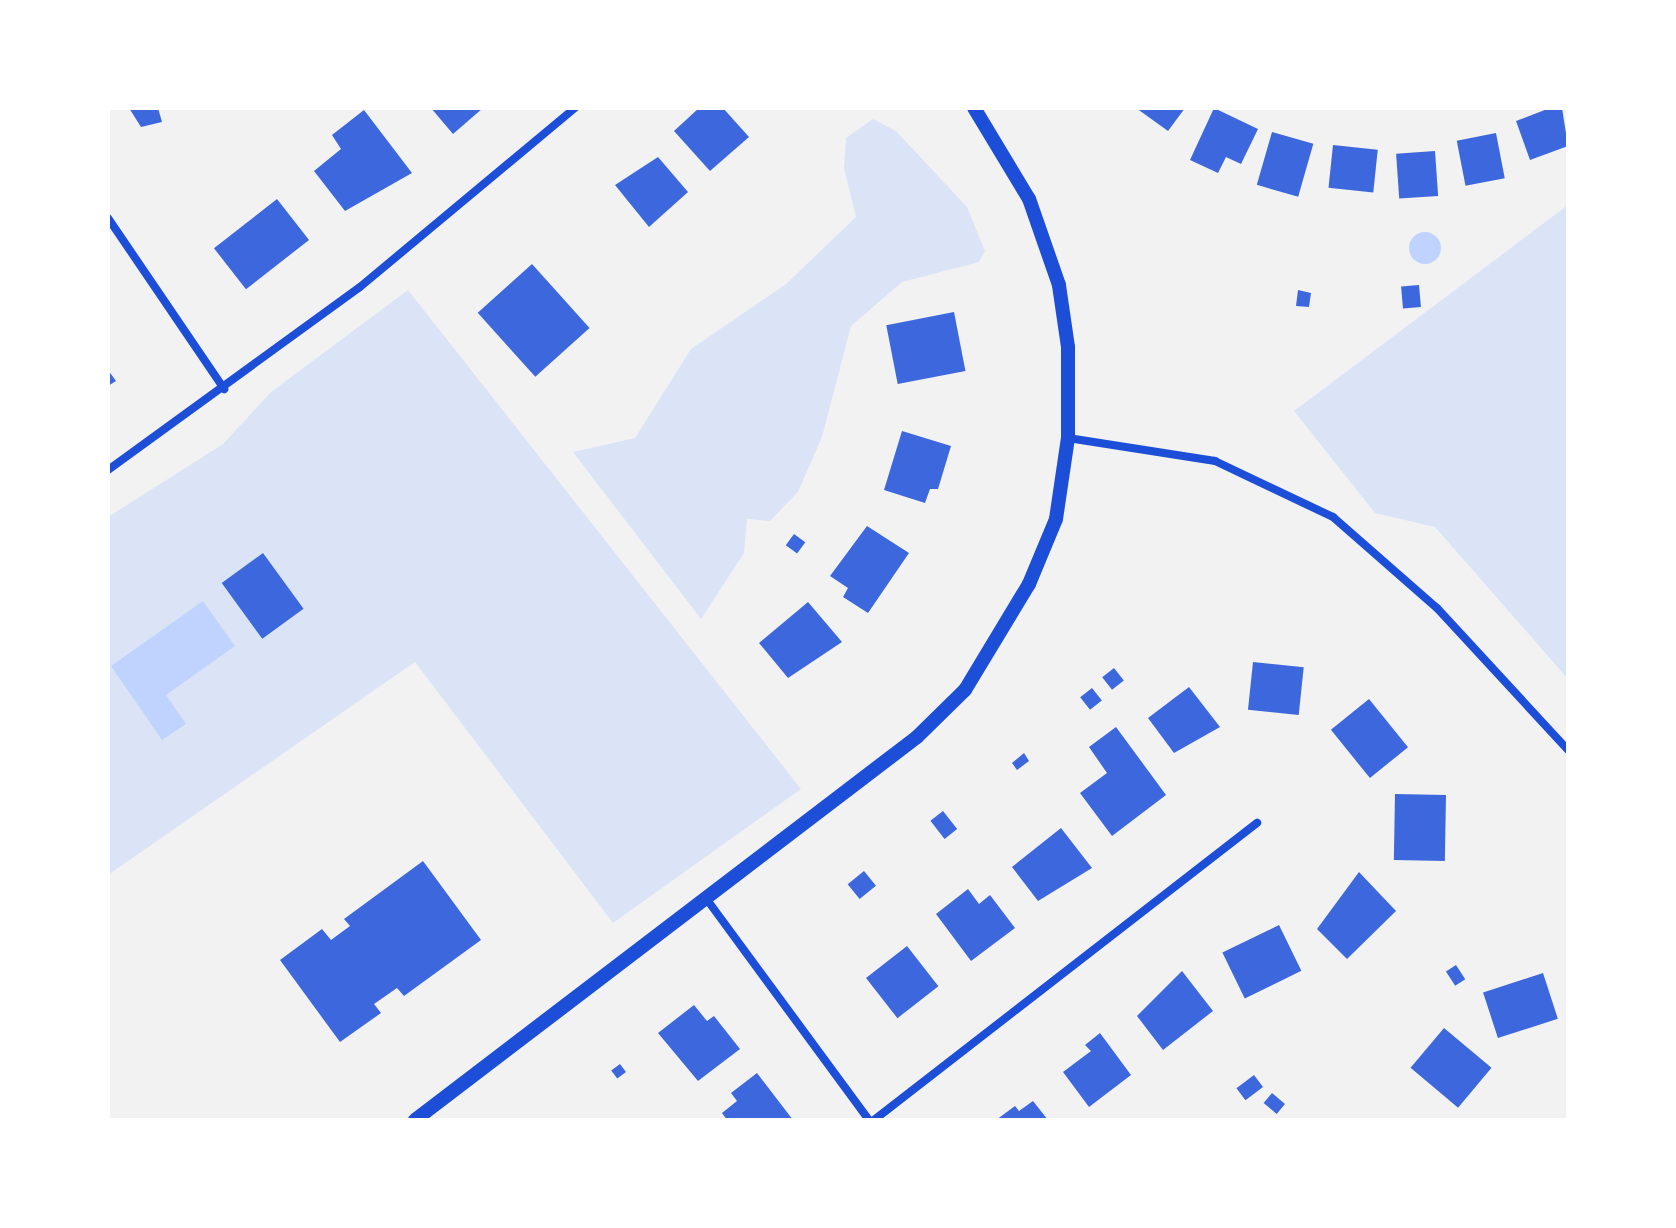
<!DOCTYPE html>
<style>
body{margin:0}
#map{position:relative;width:1676px;height:1228px;overflow:hidden;background:#f2f2f2;font-family:Mulish,sans-serif}
div>[style]{position:absolute}
.green>*{inset:0;background:#dbe4f7}
.water>*{inset:0;background:#bfd3fe}
.round{border-radius:50%}
.building>*{inset:0;background:#3d67dc;transform-origin:0 0}
.minor>*{height:8px;margin:-4px;padding:0 4px;transform-origin:4px;border-radius:4px;background:#1d4ed8}
.tertiary>*{height:14px;margin:-7px;padding:0 7px;transform-origin:7px;border-radius:7px;background:#1d4ed8}
span{translate:-50% -50%;white-space:nowrap;text-align:center;line-height:1.15;-webkit-text-stroke:7px #fff;paint-order:stroke}
.frame{position:absolute;inset:0;border:110px solid #fff;pointer-events:none}
</style>
<div id="map">
<div class="green">
<i style="clip-path:polygon(873px 119px,896px 131px,967px 207px,985px 251px,979px 262px,902px 282px,851px 326px,822px 437px,798px 492px,770px 521px,747px 519px,744px 553px,701px 619px,573px 452px,635px 438px,691px 349px,786px 284px,856px 217px,844px 168px,846px 138px)"></i>
<i style="clip-path:polygon(1568px 205px,1568px 679px,1435px 527px,1375px 513px,1294px 411px)"></i>
<i style="clip-path:polygon(408px 290px,801px 789px,613px 923px,415px 662px,108px 875px,108px 517px,223px 444px,271px 392px)"></i>
</div>
<div class="water">
<i class="round" style="left:1409px;top:232px;width:32px;height:32px"></i>
<i style="clip-path:polygon(203px 601px,235px 646px,166px 695px,186px 724px,162px 740px,111px 666px)"></i>
</div>
<div class="building">
<i style="clip-path:polygon(129px 108px,158px 108px,162px 122px,141px 127px)"></i>
<i style="clip-path:polygon(431px 108px,483px 108px,453px 134px)"></i>
<i style="clip-path:polygon(699px 108px,723px 108px,749px 137px,710px 171px,674px 131px)"></i>
<i style="clip-path:polygon(1136px 108px,1185px 108px,1168px 131px)"></i>
<i style="clip-path:polygon(1214px 108px,1258px 129px,1241px 164px,1226px 157px,1218px 173px,1190px 160px)"></i>
<i style="clip-path:polygon(1550px 108px,1562px 108px,1568px 146px,1530px 160px,1516px 121px)"></i>
<i style="clip-path:polygon(364px 110px,412px 173px,345px 211px,314px 171px,341px 149px,332px 135px)"></i>
<i style="left:1272px;top:132px;width:43px;height:55px;rotate:16deg"></i>
<i style="left:1496px;top:133px;width:46px;height:40px;rotate:79deg"></i>
<i style="left:1333px;top:145px;width:45px;height:43px;rotate:6deg"></i>
<i style="left:1435px;top:151px;width:45px;height:39px;rotate:86deg"></i>
<i style="clip-path:polygon(658px 157px,688px 192px,649px 227px,615px 185px)"></i>
<i style="left:277px;top:199px;width:52px;height:80px;rotate:52deg"></i>
<i style="left:532px;top:264px;width:86px;height:73px;rotate:48deg"></i>
<i style="left:1419px;top:285px;width:22px;height:18px;rotate:85deg"></i>
<i style="clip-path:polygon(1298px 290px,1311px 293px,1309px 307px,1296px 306px)"></i>
<i style="left:954px;top:312px;width:60px;height:69px;rotate:79deg"></i>
<i style="clip-path:polygon(108px 370px,116px 381px,108px 386px)"></i>
<i style="clip-path:polygon(902px 431px,951px 446px,938px 489px,930px 489px,925px 503px,884px 490px)"></i>
<i style="clip-path:polygon(867px 526px,909px 553px,868px 613px,843px 597px,848px 588px,830px 576px)"></i>
<i style="left:794px;top:534px;width:14px;height:14px;rotate:36deg"></i>
<i style="left:263px;top:553px;width:69px;height:51px;rotate:54deg"></i>
<i style="clip-path:polygon(808px 602px,842px 642px,788px 678px,759px 643px)"></i>
<i style="left:1253px;top:662px;width:51px;height:48px;rotate:6deg"></i>
<i style="left:1114px;top:668px;width:16px;height:15px;rotate:52deg"></i>
<i style="clip-path:polygon(1189px 687px,1220px 727px,1174px 753px,1148px 718px)"></i>
<i style="left:1092px;top:688px;width:16px;height:15px;rotate:52deg"></i>
<i style="left:1369px;top:699px;width:62px;height:49px;rotate:51deg"></i>
<i style="clip-path:polygon(1116px 727px,1166px 795px,1112px 836px,1080px 793px,1107px 773px,1089px 747px)"></i>
<i style="clip-path:polygon(1024px 753px,1029px 761px,1017px 770px,1012px 763px)"></i>
<i style="left:1395px;top:794px;width:51px;height:66px;rotate:1deg"></i>
<i style="left:943px;top:811px;width:23px;height:16px;rotate:52deg"></i>
<i style="clip-path:polygon(1061px 828px,1092px 868px,1038px 901px,1012px 867px)"></i>
<i style="clip-path:polygon(423px 861px,481px 940px,404px 996px,397px 988px,374px 1004px,381px 1013px,340px 1042px,280px 960px,322px 929px,331px 940px,350px 926px,344px 919px)"></i>
<i style="left:864px;top:871px;width:19px;height:21px;rotate:51deg"></i>
<i style="clip-path:polygon(1359px 872px,1396px 911px,1347px 959px,1317px 929px)"></i>
<i style="clip-path:polygon(968px 889px,979px 904px,990px 895px,1015px 928px,971px 961px,936px 914px)"></i>
<i style="left:1279px;top:925px;width:51px;height:63px;rotate:64deg"></i>
<i style="left:907px;top:946px;width:51px;height:52px;rotate:52deg"></i>
<i style="left:1456px;top:965px;width:17px;height:12px;rotate:57deg"></i>
<i style="clip-path:polygon(1182px 971px,1213px 1011px,1163px 1050px,1137px 1016px)"></i>
<i style="left:1543px;top:973px;width:48px;height:63px;rotate:72deg"></i>
<i style="clip-path:polygon(694px 1005px,707px 1021px,714px 1016px,740px 1049px,698px 1081px,658px 1033px)"></i>
<i style="left:1444px;top:1028px;width:62px;height:52px;rotate:40deg"></i>
<i style="clip-path:polygon(1100px 1033px,1131px 1075px,1089px 1107px,1063px 1072px,1091px 1051px,1085px 1045px)"></i>
<i style="left:620px;top:1064px;width:10px;height:11px;rotate:53deg"></i>
<i style="clip-path:polygon(757px 1073px,793px 1120px,727px 1120px,722px 1113px,737px 1101px,731px 1093px)"></i>
<i style="left:1254px;top:1075px;width:15px;height:22px;rotate:53deg"></i>
<i style="left:1272px;top:1093px;width:17px;height:13px;rotate:40deg"></i>
<i style="clip-path:polygon(1033px 1101px,1048px 1120px,996px 1120px,1015px 1106px,1019px 1111px)"></i>
</div>
<div class="minor">
<i style="left:108px;top:218px;width:207px;rotate:55.8deg"></i>
<i style="left:1068px;top:438px;width:149px;rotate:8.9deg"></i>
<i style="left:1215px;top:461px;width:131px;rotate:25.4deg"></i>
<i style="left:1333px;top:517px;width:138px;rotate:41.2deg"></i>
<i style="left:1437px;top:608px;width:193px;rotate:47.3deg"></i>
<i style="left:108px;top:470px;width:311px;rotate:-36deg"></i>
<i style="left:360px;top:287px;width:280px;rotate:-39.8deg"></i>
<i style="left:708px;top:901px;width:272px;rotate:53.7deg"></i>
<i style="left:874px;top:1120px;width:485px;rotate:-37.8deg"></i>
</div>
<div class="tertiary">
<i style="left:415px;top:1120px;width:631px;rotate:-37.34deg"></i>
<i style="left:917px;top:737px;width:67px;rotate:-44.4deg"></i>
<i style="left:965px;top:690px;width:124px;rotate:-58.9deg"></i>
<i style="left:1029px;top:584px;width:70px;rotate:-67.4deg"></i>
<i style="left:1056px;top:519px;width:82px;rotate:-81.6deg"></i>
<i style="left:1068px;top:438px;width:91px;rotate:-90deg"></i>
<i style="left:1068px;top:347px;width:63px;rotate:-98.3deg"></i>
<i style="left:1059px;top:285px;width:91px;rotate:-109.2deg"></i>
<i style="left:1029px;top:199px;width:106px;rotate:-121.1deg"></i>
</div>
<div class="frame"></div>
</div>
